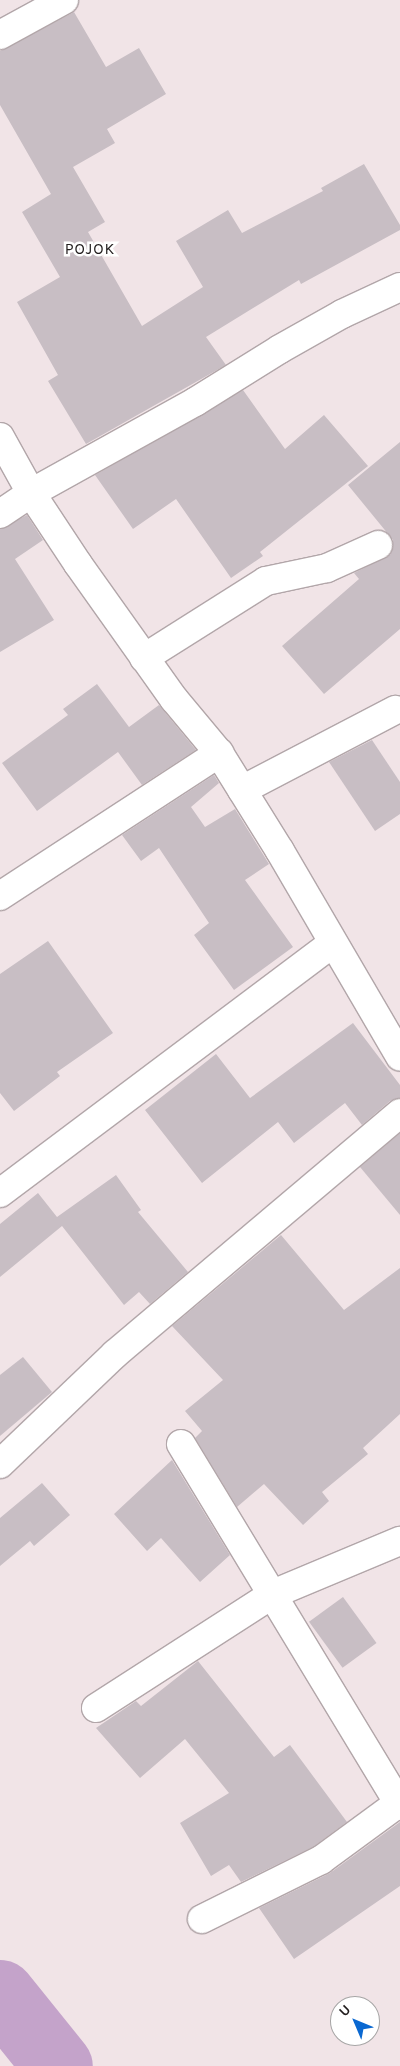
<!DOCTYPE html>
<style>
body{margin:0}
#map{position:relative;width:400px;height:2066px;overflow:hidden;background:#f1e4e7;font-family:Karla,sans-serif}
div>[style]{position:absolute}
.river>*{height:69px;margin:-34.5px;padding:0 34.5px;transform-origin:34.5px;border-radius:34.5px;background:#c4a3ca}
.building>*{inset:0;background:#c8bec4;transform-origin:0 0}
.roads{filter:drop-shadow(1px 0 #b2a6a9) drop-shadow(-1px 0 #b2a6a9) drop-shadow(0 1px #b2a6a9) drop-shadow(0 -1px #b2a6a9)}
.street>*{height:28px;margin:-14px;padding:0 14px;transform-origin:14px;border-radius:14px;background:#fff}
span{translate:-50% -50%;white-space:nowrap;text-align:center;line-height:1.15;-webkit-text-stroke:5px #fff;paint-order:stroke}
.quarter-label{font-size:16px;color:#211d1d;letter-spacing:1px}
.north{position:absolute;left:330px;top:1996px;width:50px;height:50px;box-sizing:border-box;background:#fff;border:1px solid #a6a5a5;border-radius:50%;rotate:315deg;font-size:14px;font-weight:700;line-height:20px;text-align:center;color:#211d1d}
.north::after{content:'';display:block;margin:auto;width:18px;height:22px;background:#0a68d1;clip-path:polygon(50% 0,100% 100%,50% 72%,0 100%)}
</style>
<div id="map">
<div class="river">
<i style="left:0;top:1994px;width:92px;rotate:51.1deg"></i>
</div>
<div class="building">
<i style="clip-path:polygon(74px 12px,106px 67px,139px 48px,166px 94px,107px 129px,115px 143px,73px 167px,105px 222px,88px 232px,142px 326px,203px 287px,176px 241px,228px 210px,242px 233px,323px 191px,321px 188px,364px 164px,400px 225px,400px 230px,301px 284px,299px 280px,206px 337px,226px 365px,86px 444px,48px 381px,58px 375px,17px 302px,60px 277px,22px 212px,51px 194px,0 105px,0 51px)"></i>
<i style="clip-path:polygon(243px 390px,285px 449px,324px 415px,368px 466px,260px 552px,263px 556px,231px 578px,176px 499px,133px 529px,95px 475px)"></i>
<i style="clip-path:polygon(400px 442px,400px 629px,324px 694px,282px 646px,359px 579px,354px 573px,391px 554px,393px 540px,348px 485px)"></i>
<i style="clip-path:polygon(27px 515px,43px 540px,15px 559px,54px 620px,0 652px,0 529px)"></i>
<i style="clip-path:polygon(97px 684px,129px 727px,159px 705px,196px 750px,142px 785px,118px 752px,37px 811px,2px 763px,68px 715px,63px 709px)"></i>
<i style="clip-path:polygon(372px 740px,400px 782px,400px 814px,375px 831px,329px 762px)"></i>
<i style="clip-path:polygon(214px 775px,219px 783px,191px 807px,205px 827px,235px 809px,269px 864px,245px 880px,293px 947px,234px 990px,194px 935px,209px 923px,159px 848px,141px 861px,122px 835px)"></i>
<i style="clip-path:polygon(48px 941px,113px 1033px,57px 1072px,60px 1076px,14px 1111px,0 1093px,0 974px)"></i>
<i style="clip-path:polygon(353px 1023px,400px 1085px,400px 1098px,390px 1101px,362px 1125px,345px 1103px,294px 1143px,278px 1122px,202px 1183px,145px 1110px,216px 1054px,250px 1098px)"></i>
<i style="clip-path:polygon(400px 1133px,400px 1215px,360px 1167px)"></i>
<i style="clip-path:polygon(116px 1175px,141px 1210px,138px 1212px,188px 1272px,150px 1304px,139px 1292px,124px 1305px,62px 1226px,0 1277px,0 1224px,38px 1193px,57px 1217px)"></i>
<i style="clip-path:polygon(281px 1235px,344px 1310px,400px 1268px,400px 1414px,363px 1448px,368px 1454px,322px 1492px,329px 1501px,303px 1525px,264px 1484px,237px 1507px,195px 1438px,202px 1431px,185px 1411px,223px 1380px,172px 1326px)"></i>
<i style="clip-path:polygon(23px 1357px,52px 1392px,0 1436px,0 1375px)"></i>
<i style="clip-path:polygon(172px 1460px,230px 1555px,200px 1582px,161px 1538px,147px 1551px,114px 1514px)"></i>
<i style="clip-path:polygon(42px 1483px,70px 1515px,34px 1546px,30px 1541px,0 1566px,0 1518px)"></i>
<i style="left:343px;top:1597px;width:57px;height:42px;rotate:54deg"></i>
<i style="clip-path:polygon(198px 1661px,274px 1757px,290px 1745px,347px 1822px,313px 1847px,241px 1882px,229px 1865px,211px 1876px,180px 1823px,229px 1793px,185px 1739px,140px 1778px,96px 1728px,136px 1701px,141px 1706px)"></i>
<i style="clip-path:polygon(400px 1822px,400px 1886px,294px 1959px,259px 1908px,330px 1873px)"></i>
</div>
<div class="roads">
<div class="street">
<i style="left:0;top:35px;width:73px;rotate:-28.7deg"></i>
<i style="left:0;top:437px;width:64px;rotate:61deg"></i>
<i style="left:31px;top:493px;width:85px;rotate:56.5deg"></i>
<i style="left:78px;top:564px;width:166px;rotate:54.6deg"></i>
<i style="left:174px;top:699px;width:70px;rotate:50.2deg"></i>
<i style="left:219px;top:753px;width:115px;rotate:58.1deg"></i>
<i style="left:280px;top:851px;width:238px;rotate:59.7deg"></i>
<i style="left:0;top:514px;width:37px;rotate:-34deg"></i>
<i style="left:31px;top:493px;width:188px;rotate:-29deg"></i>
<i style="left:195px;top:402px;width:100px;rotate:-31.9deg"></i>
<i style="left:280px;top:349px;width:71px;rotate:-29.4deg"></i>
<i style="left:342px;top:314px;width:64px;rotate:-25deg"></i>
<i style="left:144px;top:658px;width:144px;rotate:-32.3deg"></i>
<i style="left:266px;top:581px;width:62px;rotate:-12deg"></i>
<i style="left:327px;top:568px;width:56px;rotate:-24.3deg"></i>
<i style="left:242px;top:790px;width:173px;rotate:-27.6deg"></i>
<i style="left:0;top:896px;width:262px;rotate:-33.1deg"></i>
<i style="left:0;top:1193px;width:416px;rotate:-36.9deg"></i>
<i style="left:181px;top:1444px;width:423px;rotate:58.8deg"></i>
<i style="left:0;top:1464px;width:159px;rotate:-43.7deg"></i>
<i style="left:115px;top:1354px;width:373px;rotate:-40.2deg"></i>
<i style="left:96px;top:1708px;width:211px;rotate:-32.8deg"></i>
<i style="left:273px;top:1594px;width:138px;rotate:-22.7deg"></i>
<i style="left:202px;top:1919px;width:133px;rotate:-26.4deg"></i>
<i style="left:321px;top:1860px;width:98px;rotate:-36.3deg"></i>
</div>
</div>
<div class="quarter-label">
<span style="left:90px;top:249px">POJOK</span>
</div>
<div class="north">U</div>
</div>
